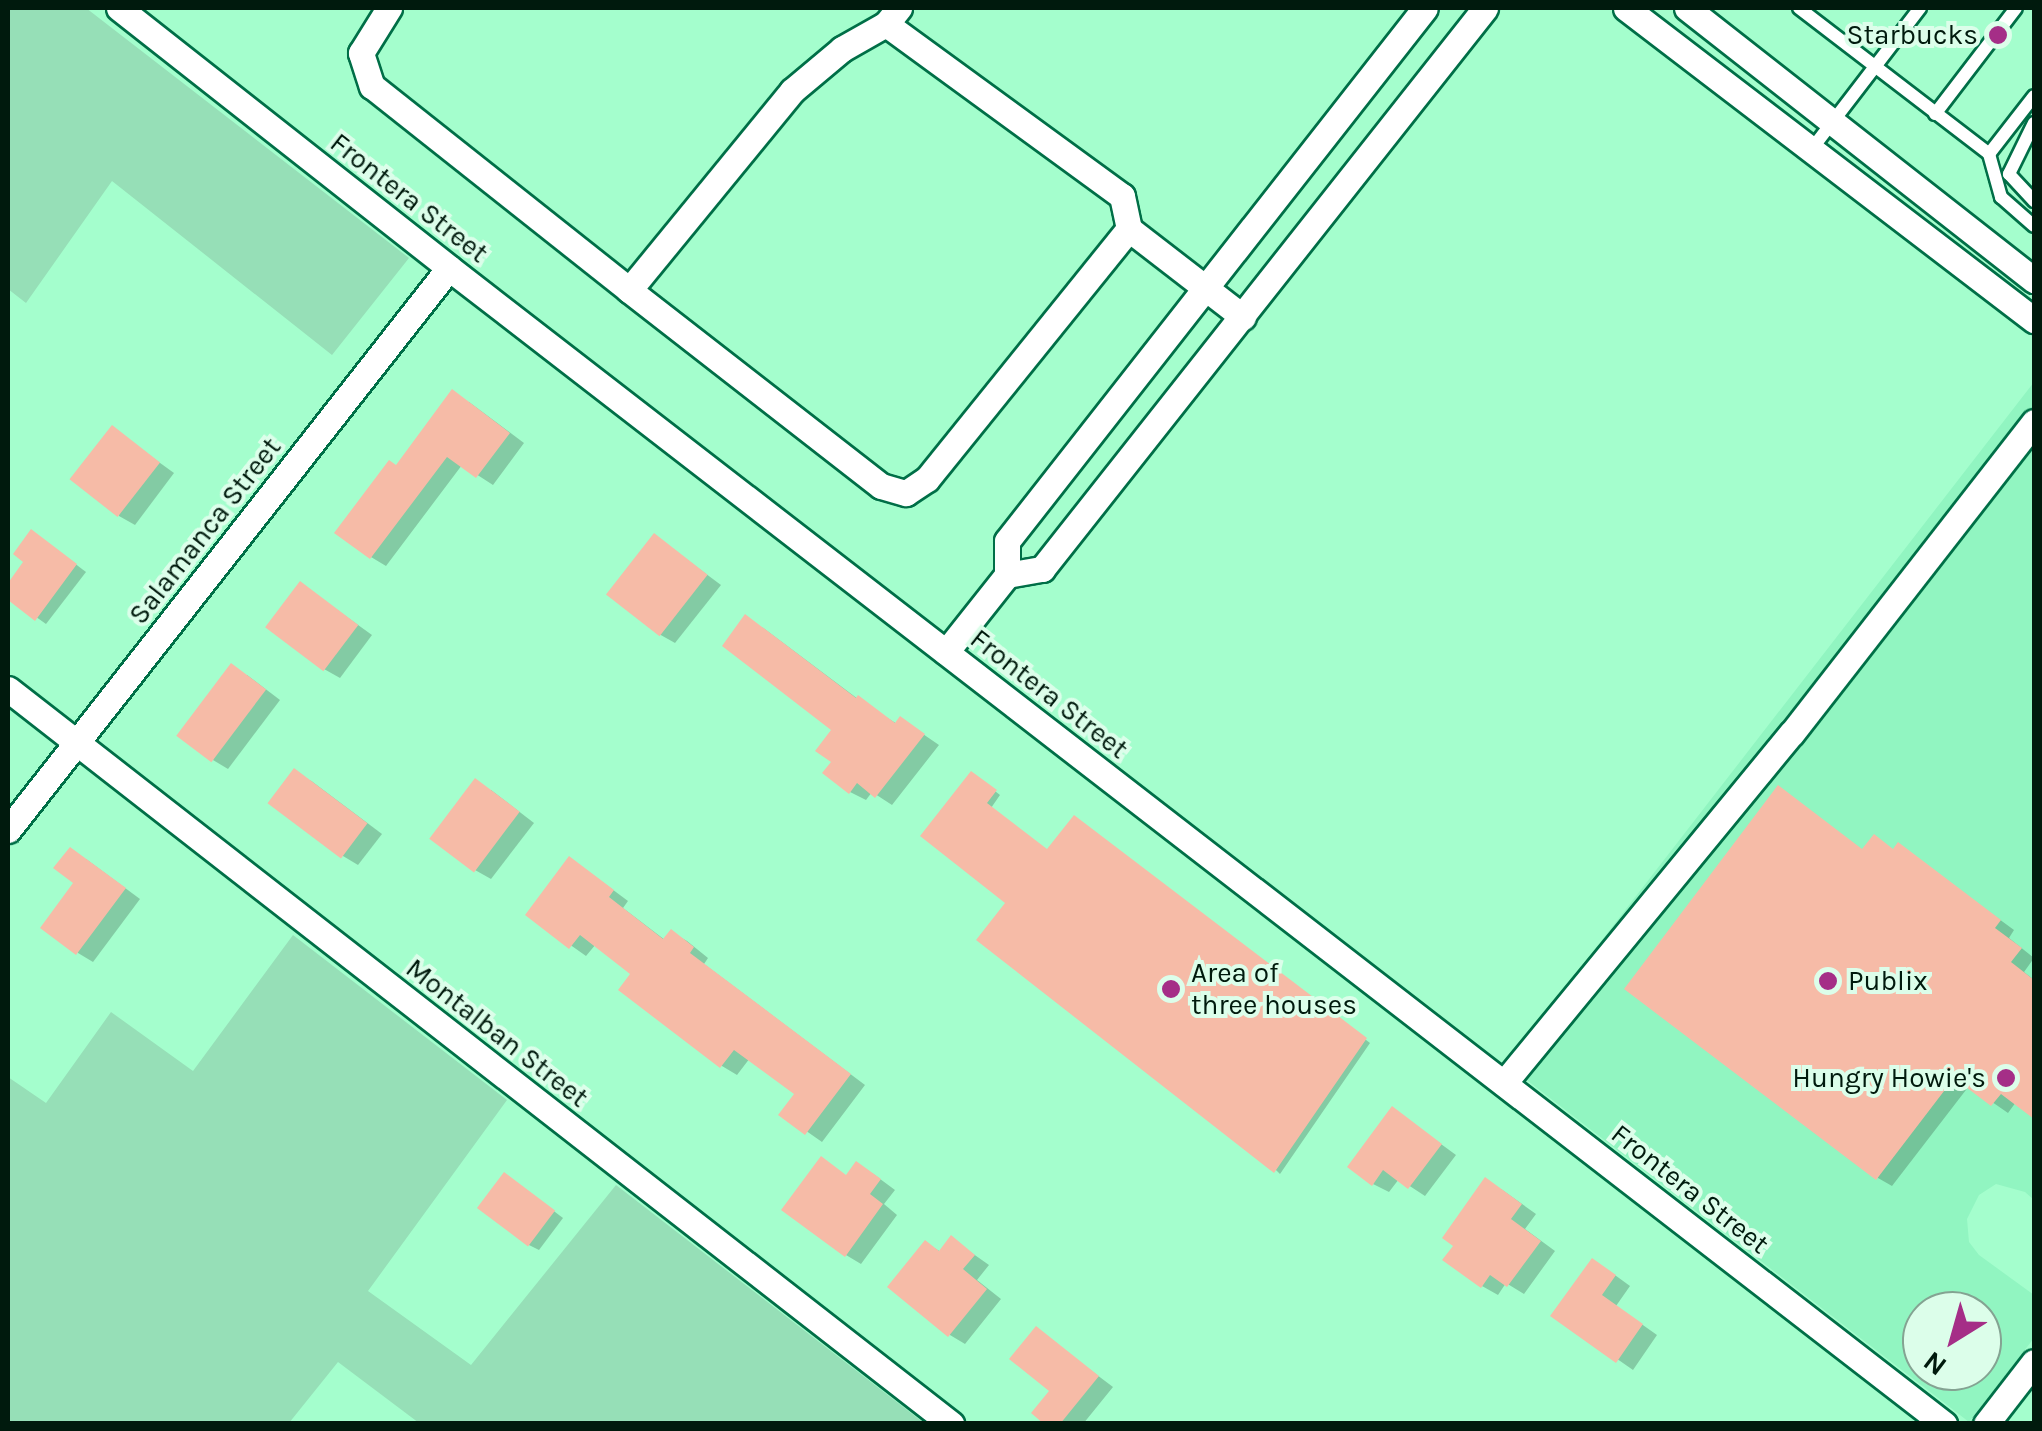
<!DOCTYPE html>
<style>
body{margin:0}
#map{position:relative;width:2042px;height:1431px;overflow:hidden;background:#a4fecd;font-family:Karla,sans-serif}
div>[style]{position:absolute}
.built>*{inset:0;background:#91f5c1}
.green>*{inset:0;background:#96dfb7}
.shadow>*{inset:0;background:#0003}
.building>*{inset:0;background:#f6bba7;transform-origin:0 0}
.roads{filter:drop-shadow(2px 0 #006f47) drop-shadow(-2px 0 #006f47) drop-shadow(0 2px #006f47) drop-shadow(0 -2px #006f47)}
.service>*{height:12px;margin:-6px;padding:0 6px;transform-origin:6px;border-radius:6px;background:#fff}
.minor>*{height:25px;margin:-12.5px;padding:0 12.5px;transform-origin:12.5px;border-radius:12.5px;background:#fff}
.dots>*{width:28px;height:28px;translate:-50% -50%;box-sizing:border-box;border:5px solid #dcfeea;border-radius:50%}
span{translate:-50% -50%;white-space:nowrap;text-align:center;line-height:1.15;-webkit-text-stroke:8px #dcfeea;paint-order:stroke}
.poi-label{font-size:28px;color:#001a0d}
.right{translate:-100% -50%;text-align:right}
.left{translate:0 -50%;text-align:left}
.street-label{font-size:28px;color:#001a0d}
.frame{position:absolute;inset:0;border:10px solid #001a0d;pointer-events:none}
.north{position:absolute;left:1902px;top:1291px;width:100px;height:100px;box-sizing:border-box;background:#dcfeea;border:2px solid #84a392;border-radius:50%;rotate:217deg;font-size:28px;font-weight:700;line-height:40px;text-align:center;color:#001a0d}
.north::after{content:'';display:block;margin:auto;width:35px;height:45px;background:#a52e87;clip-path:polygon(50% 0,100% 100%,50% 72%,0 100%)}
</style>
<div id="map">
<div class="built">
<i style="clip-path:polygon(evenodd,2034px 382px,2034px 1200px,2025px 1192px,1996px 1184px,1979px 1195px,1967px 1219px,1969px 1242px,1979px 1255px,2034px 1295px,2034px 1338px,1969px 1422px,1506px 1064px,2034px 382px,1922px 1311px,1982px 1311px,1982px 1371px,1922px 1371px,1922px 1311px)"></i>
</div>
<div class="green">
<i style="clip-path:polygon(8px 8px,86px 8px,409px 258px,332px 355px,112px 181px,26px 303px,8px 289px)"></i>
<i style="clip-path:polygon(293px 935px,507px 1100px,368px 1291px,471px 1365px,616px 1185px,924px 1423px,419px 1423px,338px 1362px,289px 1423px,8px 1423px,8px 1077px,46px 1103px,111px 1012px,193px 1071px)"></i>
</div>
<div class="shadow">
<i style="clip-path:polygon(469px 402px,524px 443px,493px 485px,462px 465px,386px 566px,371px 557px,397px 468px)"></i>
<i style="clip-path:polygon(113px 429px,174px 473px,135px 525px,119px 516px)"></i>
<i style="clip-path:polygon(655px 536px,721px 585px,675px 643px,659px 634px)"></i>
<i style="clip-path:polygon(41px 538px,86px 572px,46px 624px,8px 597px,8px 587px)"></i>
<i style="clip-path:polygon(301px 584px,372px 635px,340px 678px,324px 669px)"></i>
<i style="clip-path:polygon(762px 627px,858px 699px,897px 724px,901px 719px,939px 745px,892px 805px,872px 792px,866px 800px,850px 792px,834px 762px,835px 729px)"></i>
<i style="clip-path:polygon(247px 675px,280px 700px,228px 769px,213px 760px)"></i>
<i style="clip-path:polygon(977px 777px,1000px 795px,991px 808px,1048px 852px,1079px 821px,1370px 1043px,1280px 1174px,1009px 903px)"></i>
<i style="clip-path:polygon(310px 780px,382px 834px,358px 865px,343px 856px)"></i>
<i style="clip-path:polygon(491px 790px,534px 823px,491px 879px,475px 870px)"></i>
<i style="clip-path:polygon(1898px 845px,2014px 930px,2009px 938px,2034px 958px,2024px 972px,2034px 980px,2034px 1116px,2016px 1102px,2008px 1113px,1969px 1086px,1892px 1186px,1878px 1178px,1864px 851px,1895px 850px)"></i>
<i style="clip-path:polygon(86px 859px,140px 899px,93px 962px,78px 953px,77px 882px)"></i>
<i style="clip-path:polygon(585px 869px,628px 901px,623px 908px,665px 940px,671px 932px,687px 941px,708px 958px,704px 964px,865px 1085px,822px 1142px,782px 1114px,797px 1094px,750px 1058px,737px 1075px,722px 1066px,621px 989px,634px 973px,596px 944px,586px 956px,528px 915px)"></i>
<i style="clip-path:polygon(1393px 1109px,1456px 1155px,1425px 1196px,1399px 1179px,1389px 1192px,1373px 1184px)"></i>
<i style="clip-path:polygon(872px 1173px,895px 1190px,884px 1204px,897px 1215px,861px 1264px,846px 1255px,848px 1177px)"></i>
<i style="clip-path:polygon(514px 1181px,563px 1218px,539px 1250px,529px 1245px)"></i>
<i style="clip-path:polygon(1501px 1189px,1536px 1214px,1525px 1229px,1555px 1251px,1524px 1294px,1506px 1283px,1498px 1295px,1482px 1286px,1456px 1245px)"></i>
<i style="clip-path:polygon(952px 1239px,989px 1265px,977px 1280px,1001px 1299px,965px 1344px,950px 1335px,926px 1243px,941px 1252px)"></i>
<i style="clip-path:polygon(1608px 1270px,1630px 1286px,1616px 1306px,1657px 1335px,1633px 1370px,1554px 1315px)"></i>
<i style="clip-path:polygon(1036px 1329px,1113px 1387px,1083px 1424px,1048px 1424px,1053px 1390px)"></i>
</div>
<div class="building">
<i style="clip-path:polygon(452px 389px,510px 433px,476px 478px,447px 457px,370px 559px,334px 533px,389px 460px,396px 465px)"></i>
<i style="left:112px;top:425px;width:61px;height:69px;rotate:38deg"></i>
<i style="clip-path:polygon(31px 529px,77px 564px,35px 621px,8px 600px,8px 583px,23px 562px,13px 554px)"></i>
<i style="left:654px;top:533px;width:68px;height:78px;rotate:38deg"></i>
<i style="left:300px;top:581px;width:73px;height:58px;rotate:37deg"></i>
<i style="clip-path:polygon(745px 614px,856px 698px,858px 695px,895px 723px,900px 716px,925px 734px,875px 798px,857px 783px,849px 794px,822px 773px,831px 762px,815px 751px,831px 730px,722px 646px)"></i>
<i style="left:231px;top:663px;width:44px;height:91px;rotate:37deg"></i>
<i style="left:294px;top:768px;width:92px;height:44px;rotate:37deg"></i>
<i style="clip-path:polygon(971px 771px,997px 790px,987px 803px,1047px 849px,1074px 815px,1367px 1038px,1274px 1173px,976px 940px,1005px 903px,920px 836px)"></i>
<i style="left:475px;top:778px;width:56px;height:76px;rotate:37deg"></i>
<i style="clip-path:polygon(1778px 785px,1862px 849px,1874px 834px,1893px 849px,1898px 842px,2001px 920px,1995px 928px,2022px 948px,2011px 962px,2034px 980px,2034px 1119px,2001px 1094px,1991px 1106px,1954px 1078px,1876px 1180px,1624px 989px)"></i>
<i style="clip-path:polygon(70px 847px,126px 888px,76px 955px,40px 928px,73px 883px,53px 868px)"></i>
<i style="clip-path:polygon(569px 856px,614px 890px,609px 897px,663px 939px,671px 929px,694px 947px,690px 953px,851px 1074px,805px 1135px,778px 1115px,794px 1094px,734px 1050px,720px 1068px,618px 990px,630px 974px,580px 935px,569px 949px,525px 915px)"></i>
<i style="clip-path:polygon(1392px 1106px,1442px 1144px,1408px 1189px,1383px 1170px,1372px 1186px,1347px 1167px)"></i>
<i style="clip-path:polygon(821px 1156px,846px 1175px,856px 1161px,881px 1179px,870px 1194px,883px 1204px,845px 1257px,781px 1210px)"></i>
<i style="left:504px;top:1172px;width:64px;height:45px;rotate:37deg"></i>
<i style="clip-path:polygon(1485px 1177px,1522px 1204px,1511px 1219px,1541px 1241px,1507px 1287px,1490px 1275px,1481px 1288px,1442px 1260px,1453px 1246px,1442px 1238px)"></i>
<i style="clip-path:polygon(951px 1235px,975px 1255px,963px 1269px,987px 1289px,948px 1337px,887px 1287px,925px 1240px,939px 1251px)"></i>
<i style="clip-path:polygon(1592px 1258px,1616px 1275px,1602px 1295px,1643px 1324px,1616px 1363px,1550px 1316px)"></i>
<i style="clip-path:polygon(1036px 1326px,1099px 1376px,1060px 1424px,1044px 1424px,1031px 1413px,1049px 1391px,1009px 1359px)"></i>
</div>
<div class="roads">
<div class="service">
<i style="left:1799px;top:8px;width:240px;rotate:37.5deg"></i>
<i style="left:1989px;top:154px;width:45px;rotate:74.4deg"></i>
<i style="left:2001px;top:197px;width:44px;rotate:41.3deg"></i>
<i style="left:1935px;top:114px;width:133px;rotate:-52.6deg"></i>
<i style="left:2034px;top:123px;width:57px;rotate:116.1deg"></i>
<i style="left:2009px;top:174px;width:37px;rotate:47deg"></i>
<i style="left:1811px;top:150px;width:179px;rotate:-52.5deg"></i>
<i style="left:1989px;top:154px;width:73px;rotate:-52.2deg"></i>
</div>
<div class="minor">
<i style="left:119px;top:8px;width:420px;rotate:38.2deg"></i>
<i style="left:449px;top:268px;width:1890px;rotate:37.71deg"></i>
<i style="left:389px;top:8px;width:53px;rotate:121.9deg"></i>
<i style="left:361px;top:53px;width:35px;rotate:72deg"></i>
<i style="left:372px;top:86px;width:328px;rotate:38.4deg"></i>
<i style="left:899px;top:8px;width:21px;rotate:129deg"></i>
<i style="left:886px;top:24px;width:51px;rotate:150.4deg"></i>
<i style="left:842px;top:49px;width:65px;rotate:140deg"></i>
<i style="left:792px;top:91px;width:257px;rotate:129.3deg"></i>
<i style="left:629px;top:290px;width:319px;rotate:37.9deg"></i>
<i style="left:881px;top:486px;width:26px;rotate:16deg"></i>
<i style="left:906px;top:493px;width:25px;rotate:-34deg"></i>
<i style="left:927px;top:479px;width:321px;rotate:-51.1deg"></i>
<i style="left:1129px;top:229px;width:144px;rotate:37.7deg"></i>
<i style="left:1626px;top:8px;width:514px;rotate:37.41deg"></i>
<i style="left:1687px;top:8px;width:441px;rotate:38.1deg"></i>
<i style="left:886px;top:24px;width:292px;rotate:36.1deg"></i>
<i style="left:1122px;top:196px;width:34px;rotate:78deg"></i>
<i style="left:1007px;top:575px;width:36px;rotate:-10deg"></i>
<i style="left:1042px;top:569px;width:715px;rotate:-51.7deg"></i>
<i style="left:946px;top:652px;width:98px;rotate:-51.6deg"></i>
<i style="left:1007px;top:575px;width:34px;rotate:-90deg"></i>
<i style="left:1007px;top:541px;width:677px;rotate:-51.9deg"></i>
<i style="left:8px;top:689px;width:1196px;rotate:37.93deg"></i>
<i style="left:8px;top:830px;width:714px;rotate:-51.88deg"></i>
<i style="left:1504px;top:1083px;width:453px;rotate:-50.6deg"></i>
<i style="left:1792px;top:733px;width:394px;rotate:-52.1deg"></i>
<i style="left:1986px;top:1424px;width:78px;rotate:-52.3deg"></i>
</div>
</div>
<div class="dots">
<i style="left:1998px;top:35px;background:#a52e87"></i>
<i style="left:1828px;top:981px;background:#a52e87"></i>
<i style="left:1171px;top:989px;background:#a52e87"></i>
<i style="left:2006px;top:1078px;background:#a52e87"></i>
</div>
<div class="poi-label">
<span class="right" style="left:1978px;top:35px">Starbucks</span>
<span class="left" style="left:1191px;top:989px">Area of<br>three houses</span>
<span class="left" style="left:1848px;top:981px">Publix</span>
<span class="right" style="left:1986px;top:1078px">Hungry Howie's</span>
</div>
<div class="street-label">
<span style="left:409px;top:198px;rotate:38deg">Frontera Street</span>
<span style="left:205px;top:531px;rotate:-52deg">Salamanca Street</span>
<span style="left:1049px;top:694px;rotate:38deg">Frontera Street</span>
<span style="left:497px;top:1033px;rotate:38deg">Montalban Street</span>
<span style="left:1690px;top:1189px;rotate:38deg">Frontera Street</span>
</div>
<div class="frame"></div>
<div class="north">N</div>
</div>
